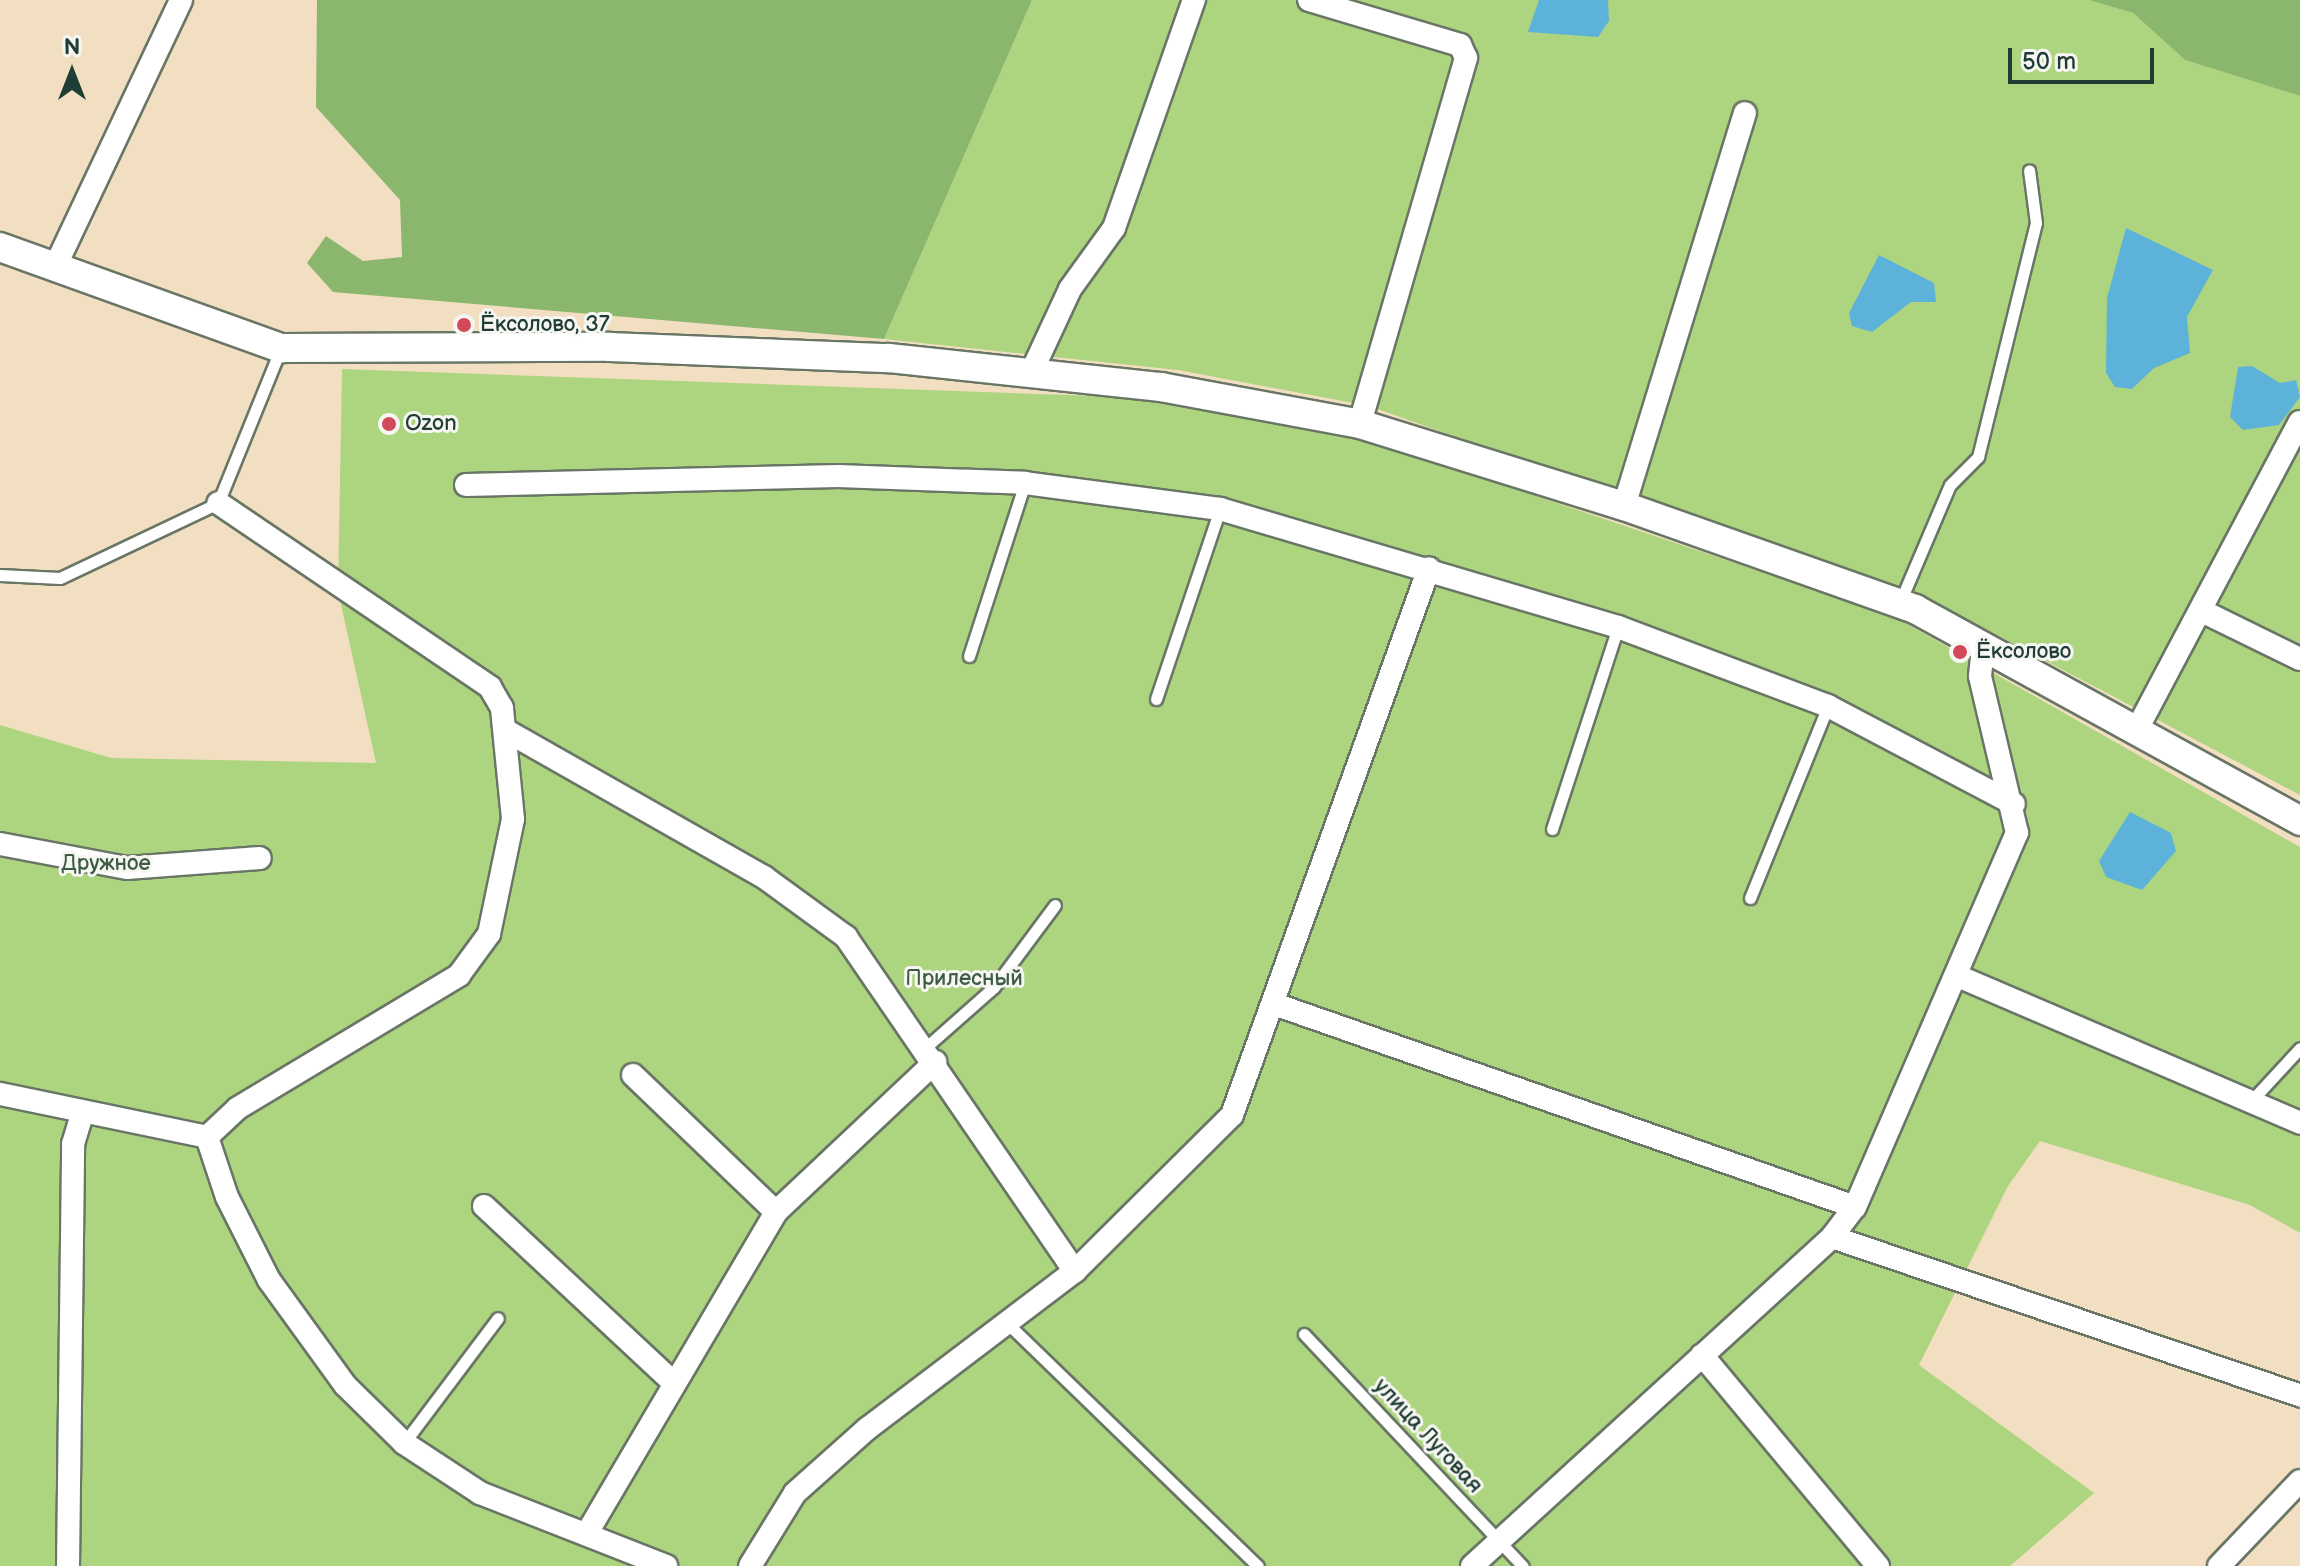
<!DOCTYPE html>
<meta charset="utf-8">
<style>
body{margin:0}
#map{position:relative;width:2300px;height:1566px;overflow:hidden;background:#f2dfc2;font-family:"Balsamiq Sans",sans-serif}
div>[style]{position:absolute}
.green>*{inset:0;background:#add47e}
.forest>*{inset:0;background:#8ab66d}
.water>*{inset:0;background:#5db2d9}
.roads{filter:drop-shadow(2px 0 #697666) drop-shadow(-2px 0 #697666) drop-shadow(0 2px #697666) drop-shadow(0 -2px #697666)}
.service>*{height:11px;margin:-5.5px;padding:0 5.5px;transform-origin:5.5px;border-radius:5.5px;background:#fff}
.minor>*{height:22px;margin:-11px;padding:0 11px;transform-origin:11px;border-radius:11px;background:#fff}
.tertiary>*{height:28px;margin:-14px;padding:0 14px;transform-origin:14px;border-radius:14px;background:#fff}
.dots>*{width:22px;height:22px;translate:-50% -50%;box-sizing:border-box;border:4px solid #f6f6f2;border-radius:50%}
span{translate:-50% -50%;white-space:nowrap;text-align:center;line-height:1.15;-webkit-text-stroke:6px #f6f6f2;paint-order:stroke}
.poi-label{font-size:22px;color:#1f3d34}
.left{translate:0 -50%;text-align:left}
.park-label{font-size:22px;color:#3b5b43}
.street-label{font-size:22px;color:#1f3d34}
.north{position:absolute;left:32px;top:32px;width:80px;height:80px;-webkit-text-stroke:6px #f6f6f2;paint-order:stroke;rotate:0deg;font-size:22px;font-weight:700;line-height:32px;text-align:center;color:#1f3d34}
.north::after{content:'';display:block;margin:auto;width:28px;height:36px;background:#1f3d34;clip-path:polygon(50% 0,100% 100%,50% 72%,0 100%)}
.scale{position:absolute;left:2008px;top:48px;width:146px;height:36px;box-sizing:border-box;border:4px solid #1f3d34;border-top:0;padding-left:10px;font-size:24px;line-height:28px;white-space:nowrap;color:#1f3d34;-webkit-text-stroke:6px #f6f6f2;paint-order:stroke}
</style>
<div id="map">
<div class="green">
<i style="clip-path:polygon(1032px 0,2089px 0,2133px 13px,2185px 60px,2300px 96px,2300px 795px,1963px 617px,1369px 406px,1178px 370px,884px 339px)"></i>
<i style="clip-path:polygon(342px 369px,1124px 397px,1364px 438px,1895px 617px,2300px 847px,2300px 1233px,2250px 1205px,2040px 1141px,2008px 1186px,1919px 1365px,2094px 1493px,2010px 1566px,0 1566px,0 725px,111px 758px,376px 763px,338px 591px)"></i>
</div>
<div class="forest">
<i style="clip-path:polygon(317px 0,1032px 0,884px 339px,333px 292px,307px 263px,326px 236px,363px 261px,402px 257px,400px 200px,316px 107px)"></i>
<i style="clip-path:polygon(2089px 0,2300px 0,2300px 96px,2185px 60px,2133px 13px)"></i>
</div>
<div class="water">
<i style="clip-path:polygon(1539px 0,1608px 0,1609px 21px,1598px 37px,1528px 32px)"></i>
<i style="clip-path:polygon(2126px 228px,2213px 270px,2187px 317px,2190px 353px,2154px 368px,2132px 389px,2115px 387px,2106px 373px,2107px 298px)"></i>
<i style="clip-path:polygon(1879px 255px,1934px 283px,1936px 302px,1911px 302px,1872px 332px,1852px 326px,1849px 313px)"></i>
<i style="clip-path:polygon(2252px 366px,2280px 383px,2296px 380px,2300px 397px,2279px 425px,2243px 430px,2230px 417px,2238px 367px)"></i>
<i style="clip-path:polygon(2130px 812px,2171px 833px,2176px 851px,2142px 890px,2106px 877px,2099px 861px)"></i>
</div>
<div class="roads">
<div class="service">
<i style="left:0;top:575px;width:60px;rotate:2.9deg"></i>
<i style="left:60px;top:578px;width:175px;rotate:-25.4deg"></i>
<i style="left:218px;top:503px;width:167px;rotate:-67.9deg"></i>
<i style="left:1900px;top:602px;width:127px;rotate:-66.9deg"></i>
<i style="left:1950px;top:485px;width:40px;rotate:-45deg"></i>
<i style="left:1978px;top:457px;width:241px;rotate:-76.1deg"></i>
<i style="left:2036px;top:223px;width:53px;rotate:-97.5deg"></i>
<i style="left:969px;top:656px;width:182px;rotate:-72.1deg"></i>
<i style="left:1156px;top:699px;width:200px;rotate:-71.4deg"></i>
<i style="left:1552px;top:829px;width:213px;rotate:-71.9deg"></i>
<i style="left:1750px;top:898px;width:207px;rotate:-67.9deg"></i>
<i style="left:925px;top:1048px;width:92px;rotate:-41.5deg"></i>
<i style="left:994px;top:987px;width:102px;rotate:-53.4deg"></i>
<i style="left:2253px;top:1099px;width:69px;rotate:-47.3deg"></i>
<i style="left:1008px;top:1324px;width:348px;rotate:44.1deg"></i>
<i style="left:1304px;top:1334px;width:319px;rotate:46.7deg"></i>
<i style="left:404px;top:1443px;width:156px;rotate:-53.1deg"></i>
</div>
<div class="minor">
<i style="left:1309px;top:0;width:158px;rotate:16.6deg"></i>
<i style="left:1460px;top:45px;width:14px;rotate:65deg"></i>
<i style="left:1466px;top:58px;width:381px;rotate:106.2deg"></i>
<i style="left:54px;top:269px;width:297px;rotate:-64.7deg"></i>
<i style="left:1032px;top:371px;width:90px;rotate:-65.1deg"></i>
<i style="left:1070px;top:289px;width:75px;rotate:-54.2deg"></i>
<i style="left:1114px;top:228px;width:242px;rotate:-70.7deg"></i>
<i style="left:466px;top:485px;width:372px;rotate:-1.4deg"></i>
<i style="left:838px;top:476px;width:187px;rotate:2.1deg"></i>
<i style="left:1025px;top:483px;width:197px;rotate:7.6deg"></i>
<i style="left:1220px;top:509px;width:415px;rotate:16.5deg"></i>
<i style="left:1618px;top:627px;width:224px;rotate:20.6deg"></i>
<i style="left:1828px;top:706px;width:210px;rotate:27.8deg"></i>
<i style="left:1624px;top:506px;width:411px;rotate:-72.9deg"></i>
<i style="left:2204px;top:612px;width:107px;rotate:26.1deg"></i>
<i style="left:505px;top:730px;width:298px;rotate:29.6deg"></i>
<i style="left:764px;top:877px;width:102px;rotate:36.2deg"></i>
<i style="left:846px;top:937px;width:405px;rotate:55.6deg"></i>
<i style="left:2135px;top:733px;width:352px;rotate:-62.1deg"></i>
<i style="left:0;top:844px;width:129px;rotate:10.7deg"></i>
<i style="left:127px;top:868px;width:133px;rotate:-4.3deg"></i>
<i style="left:1960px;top:977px;width:370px;rotate:23.2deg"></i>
<i style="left:1277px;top:1005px;width:612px;rotate:19.26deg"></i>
<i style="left:633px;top:1075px;width:198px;rotate:43.8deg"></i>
<i style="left:0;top:1094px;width:211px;rotate:11.7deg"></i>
<i style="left:207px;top:1137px;width:63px;rotate:71.6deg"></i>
<i style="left:227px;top:1197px;width:93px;rotate:63.2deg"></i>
<i style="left:269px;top:1280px;width:130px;rotate:54.1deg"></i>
<i style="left:345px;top:1385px;width:83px;rotate:44.5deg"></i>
<i style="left:404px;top:1443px;width:91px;rotate:33.3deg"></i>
<i style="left:480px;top:1493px;width:200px;rotate:21.4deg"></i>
<i style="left:207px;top:1137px;width:42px;rotate:-43.1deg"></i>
<i style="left:238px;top:1108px;width:258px;rotate:-31deg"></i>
<i style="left:459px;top:975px;width:51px;rotate:-53.8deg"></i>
<i style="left:489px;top:934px;width:117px;rotate:-78.2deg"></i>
<i style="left:513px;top:819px;width:112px;rotate:-95.7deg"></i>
<i style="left:502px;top:708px;width:24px;rotate:-120deg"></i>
<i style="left:490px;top:687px;width:328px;rotate:-145.9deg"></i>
<i style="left:484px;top:1206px;width:260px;rotate:43deg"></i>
<i style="left:1832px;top:1237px;width:494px;rotate:18.7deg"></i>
<i style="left:1702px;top:1355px;width:275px;rotate:50.2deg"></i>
<i style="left:587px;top:1533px;width:373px;rotate:-59.5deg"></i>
<i style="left:776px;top:1212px;width:219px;rotate:-43.3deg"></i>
<i style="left:68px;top:1566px;width:422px;rotate:-89.3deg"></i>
<i style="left:73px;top:1144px;width:34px;rotate:-73deg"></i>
<i style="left:750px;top:1566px;width:86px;rotate:-58.3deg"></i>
<i style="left:795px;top:1493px;width:98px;rotate:-41.7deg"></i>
<i style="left:868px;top:1428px;width:260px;rotate:-37.2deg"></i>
<i style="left:1075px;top:1271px;width:221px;rotate:-44.8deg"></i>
<i style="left:1232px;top:1115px;width:581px;rotate:-70.19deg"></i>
<i style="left:1472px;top:1566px;width:488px;rotate:-42.4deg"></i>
<i style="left:1832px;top:1237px;width:38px;rotate:-53deg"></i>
<i style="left:1855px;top:1207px;width:408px;rotate:-66.6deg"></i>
<i style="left:2017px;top:833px;width:161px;rotate:-103.3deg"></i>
<i style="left:1980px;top:676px;width:31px;rotate:-84deg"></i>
<i style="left:2219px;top:1566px;width:117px;rotate:-46.4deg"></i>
</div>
<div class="tertiary">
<i style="left:0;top:247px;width:299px;rotate:19.8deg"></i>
<i style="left:281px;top:348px;width:329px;rotate:-0.2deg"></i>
<i style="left:610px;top:347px;width:279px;rotate:2.3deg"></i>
<i style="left:889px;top:358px;width:274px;rotate:6.1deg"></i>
<i style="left:1161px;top:387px;width:202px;rotate:10.5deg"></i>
<i style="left:1360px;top:424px;width:276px;rotate:17.3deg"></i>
<i style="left:1624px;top:506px;width:309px;rotate:19.5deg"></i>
<i style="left:1915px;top:609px;width:440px;rotate:28.8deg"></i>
</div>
</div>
<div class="dots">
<i style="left:464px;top:325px;background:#d1495b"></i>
<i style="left:389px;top:424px;background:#d1495b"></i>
<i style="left:1960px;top:652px;background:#d1495b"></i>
</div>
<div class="poi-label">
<span class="left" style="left:480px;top:325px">Ёксолово, 37</span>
<span class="left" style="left:405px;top:424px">Ozon</span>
<span class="left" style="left:1976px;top:652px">Ёксолово</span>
</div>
<div class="park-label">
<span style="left:106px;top:864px">Дружное</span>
<span style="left:964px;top:979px">Прилесный</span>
</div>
<div class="street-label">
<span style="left:1428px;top:1436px;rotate:47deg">улица Луговая</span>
</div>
<div class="north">N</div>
<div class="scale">50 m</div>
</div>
